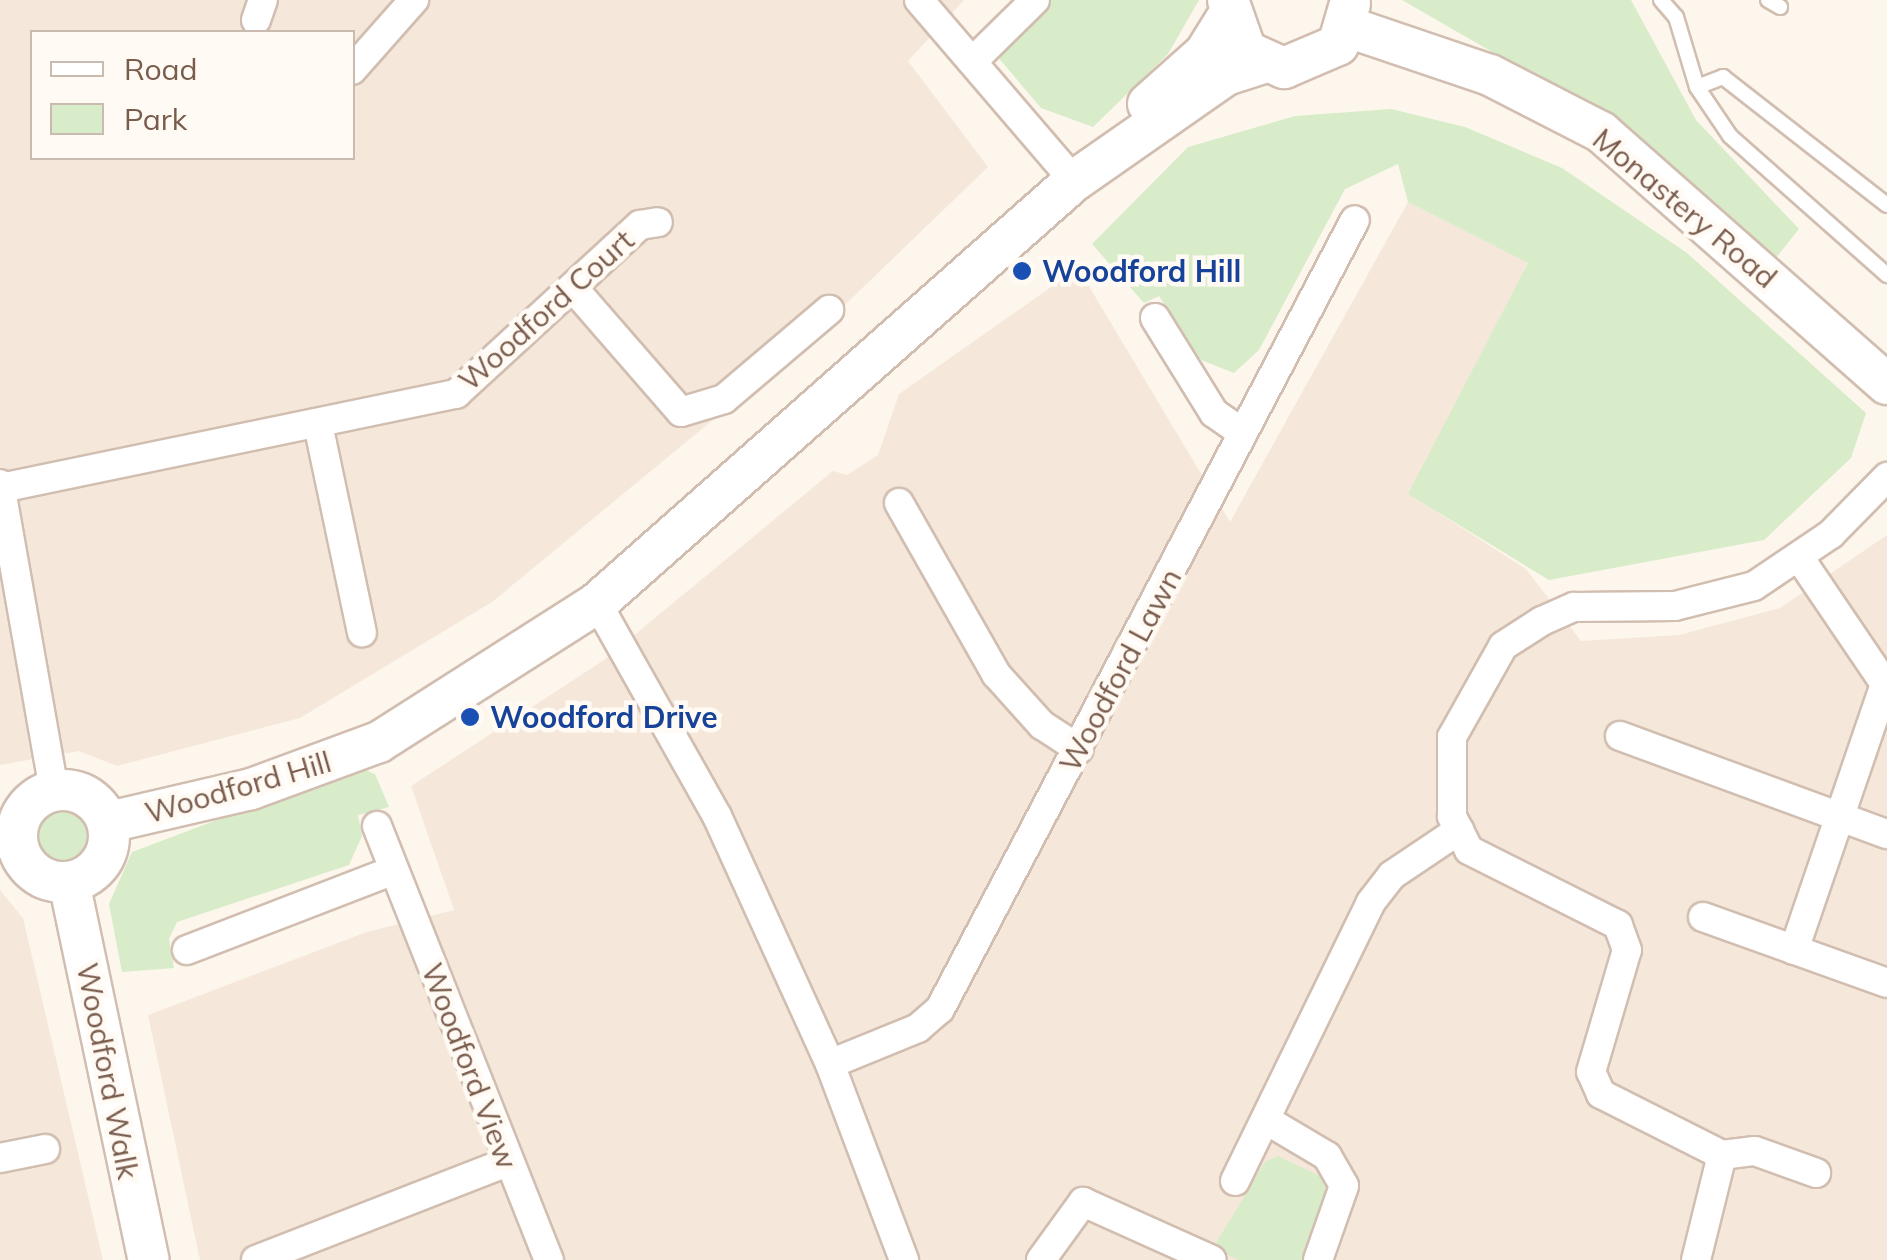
<!DOCTYPE html>
<style>
body{margin:0}
#map{position:relative;width:1887px;height:1260px;overflow:hidden;background:#fdf6ec;font-family:Mulish,sans-serif}
div>[style]{position:absolute}
.residential>*{inset:0;background:#f5e8da}
.green>*{inset:0;background:#d8ecc9}
.round{border-radius:50%}
.roads{filter:drop-shadow(2px 0 #d1beb0) drop-shadow(-2px 0 #d1beb0) drop-shadow(0 2px #d1beb0) drop-shadow(0 -2px #d1beb0)}
.lane>*{height:14px;margin:-7px;padding:0 7px;transform-origin:7px;border-radius:7px;background:#fff}
.street>*{height:28px;margin:-14px;padding:0 14px;transform-origin:14px;border-radius:14px;background:#fff}
.secondary>*{height:40px;margin:-20px;padding:0 20px;transform-origin:20px;border-radius:20px;background:#fff}
.secondary>.ring{margin:-20px;padding:0;box-sizing:content-box;background:none;border:40px solid #fff;border-radius:50%}
.dots>*{width:28px;height:28px;translate:-50% -50%;box-sizing:border-box;border:5px solid #fffaf3;border-radius:50%}
span{translate:-50% -50%;white-space:nowrap;text-align:center;line-height:1.15;-webkit-text-stroke:9px #fffaf3;paint-order:stroke}
.street-label{font-size:30px;color:#7a5c4d}
.transit-label{font-size:30px;color:#164399;font-weight:700}
.left{translate:0 -50%;text-align:left}
.legend{position:absolute;left:30px;top:30px;width:325px;height:130px;box-sizing:border-box;background:#fffaf3;border:2px solid #cabbb1;margin:0;padding:12px 18px;list-style:none;font-size:30px;color:#7a5c4d}
.legend li{display:flex;align-items:center;gap:20px;height:50px}
.legend b{width:50px;border:2px solid #cabbb1}
</style>
<div id="map">
<div class="residential">
<i style="clip-path:polygon(evenodd,0 0,964px 0,908px 61px,988px 167px,799px 349px,492px 602px,300px 718px,117px 766px,79px 751px,0 765px,0 0,32px 32px,352px 32px,352px 158px,32px 158px,32px 32px)"></i>
<i style="clip-path:polygon(1408px 202px,1528px 263px,1409px 494px,1526px 569px,1581px 641px,1679px 635px,1780px 608px,1887px 535px,1887px 1260px,200px 1260px,148px 1015px,367px 932px,454px 910px,411px 786px,604px 660px,833px 471px,847px 475px,878px 455px,899px 394px,1078px 268px,1230px 522px)"></i>
<i style="clip-path:polygon(0 890px,23px 918px,103px 1260px,0 1260px)"></i>
</div>
<div class="green">
<i style="clip-path:polygon(1051px 0,1199px 0,1168px 54px,1093px 127px,1041px 108px,997px 56px)"></i>
<i style="clip-path:polygon(1402px 0,1631px 0,1696px 120px,1799px 229px,1771px 264px,1534px 76px)"></i>
<i style="clip-path:polygon(1391px 109px,1465px 127px,1562px 168px,1687px 253px,1866px 413px,1851px 458px,1764px 540px,1549px 580px,1408px 494px,1528px 263px,1408px 202px,1398px 164px,1345px 189px,1259px 350px,1234px 373px,1201px 360px,1159px 296px,1144px 303px,1092px 244px,1188px 147px,1295px 116px)"></i>
<i style="clip-path:polygon(358px 767px,375px 774px,389px 807px,358px 815px,362px 836px,349px 865px,177px 922px,169px 939px,174px 968px,122px 972px,109px 904px,132px 852px)"></i>
<i class="round" style="left:32px;top:805px;width:66px;height:66px"></i>
<i style="clip-path:polygon(1278px 1156px,1320px 1176px,1326px 1190px,1302px 1260px,1238px 1260px,1213px 1248px,1265px 1162px)"></i>
</div>
<div class="roads">
<div class="lane">
<i style="left:1661px;top:0;width:23px;rotate:49deg"></i>
<i style="left:1676px;top:17px;width:73px;rotate:73.3deg"></i>
<i style="left:1697px;top:87px;width:59px;rotate:56deg"></i>
<i style="left:1730px;top:136px;width:210px;rotate:41.5deg"></i>
<i style="left:1768px;top:0;width:14px;rotate:30deg"></i>
<i style="left:1697px;top:87px;width:28px;rotate:-21deg"></i>
<i style="left:1723px;top:77px;width:208px;rotate:38deg"></i>
</div>
<div class="street">
<i style="left:919px;top:0;width:238px;rotate:49.4deg"></i>
<i style="left:256px;top:20px;width:21px;rotate:-71deg"></i>
<i style="left:975px;top:59px;width:84px;rotate:-44.5deg"></i>
<i style="left:352px;top:70px;width:94px;rotate:-48.5deg"></i>
<i style="left:574px;top:289px;width:163px;rotate:49deg"></i>
<i style="left:681px;top:412px;width:45px;rotate:-16.8deg"></i>
<i style="left:724px;top:399px;width:138px;rotate:-40.3deg"></i>
<i style="left:1155px;top:318px;width:112px;rotate:58.2deg"></i>
<i style="left:1214px;top:413px;width:35px;rotate:35deg"></i>
<i style="left:318px;top:424px;width:213px;rotate:78.1deg"></i>
<i style="left:0;top:484px;width:312px;rotate:80deg"></i>
<i style="left:1px;top:488px;width:465px;rotate:-11.7deg"></i>
<i style="left:456px;top:394px;width:250px;rotate:-42.6deg"></i>
<i style="left:640px;top:225px;width:18px;rotate:-9deg"></i>
<i style="left:899px;top:503px;width:197px;rotate:60.4deg"></i>
<i style="left:996px;top:674px;width:69px;rotate:48deg"></i>
<i style="left:1042px;top:725px;width:44px;rotate:33deg"></i>
<i style="left:597px;top:603px;width:244px;rotate:60.6deg"></i>
<i style="left:717px;top:816px;width:273px;rotate:65.5deg"></i>
<i style="left:830px;top:1064px;width:210px;rotate:69.3deg"></i>
<i style="left:1620px;top:736px;width:284px;rotate:20.2deg"></i>
<i style="left:377px;top:826px;width:467px;rotate:68.4deg"></i>
<i style="left:0;top:844px;width:17px"></i>
<i style="left:1703px;top:917px;width:195px;rotate:19.7deg"></i>
<i style="left:187px;top:950px;width:220px;rotate:-21.1deg"></i>
<i style="left:1794px;top:950px;width:281px;rotate:-71.1deg"></i>
<i style="left:1885px;top:684px;width:153px;rotate:-124.1deg"></i>
<i style="left:830px;top:1064px;width:95px;rotate:-22.2deg"></i>
<i style="left:918px;top:1028px;width:29px;rotate:-41deg"></i>
<i style="left:940px;top:1009px;width:891px;rotate:-62.26deg"></i>
<i style="left:1268px;top:1121px;width:69px;rotate:30.7deg"></i>
<i style="left:1327px;top:1156px;width:34px;rotate:60deg"></i>
<i style="left:1344px;top:1186px;width:78px;rotate:109.4deg"></i>
<i style="left:1722px;top:1155px;width:136px;rotate:-153.2deg"></i>
<i style="left:1601px;top:1094px;width:24px;rotate:-114deg"></i>
<i style="left:1591px;top:1072px;width:127px;rotate:-73.6deg"></i>
<i style="left:1627px;top:950px;width:27px;rotate:-110deg"></i>
<i style="left:1618px;top:925px;width:167px;rotate:-153.3deg"></i>
<i style="left:1469px;top:850px;width:38px;rotate:-117deg"></i>
<i style="left:1452px;top:816px;width:79px;rotate:-90deg"></i>
<i style="left:1452px;top:737px;width:104px;rotate:-60.7deg"></i>
<i style="left:1503px;top:646px;width:46px;rotate:-32.7deg"></i>
<i style="left:1542px;top:621px;width:35px;rotate:-24deg"></i>
<i style="left:1574px;top:607px;width:101px;rotate:-0.6deg"></i>
<i style="left:1675px;top:606px;width:81px;rotate:-14.2deg"></i>
<i style="left:1754px;top:586px;width:93px;rotate:-34deg"></i>
<i style="left:1831px;top:534px;width:80px;rotate:-45.5deg"></i>
<i style="left:1722px;top:1155px;width:33px;rotate:-7deg"></i>
<i style="left:1755px;top:1151px;width:65px;rotate:19.8deg"></i>
<i style="left:0;top:1158px;width:46px;rotate:-11.3deg"></i>
<i style="left:1235px;top:1181px;width:310px;rotate:-64deg"></i>
<i style="left:1371px;top:902px;width:34px;rotate:-52deg"></i>
<i style="left:1392px;top:875px;width:81px;rotate:-33.9deg"></i>
<i style="left:256px;top:1260px;width:269px;rotate:-21.3deg"></i>
<i style="left:1041px;top:1260px;width:72px;rotate:-54.1deg"></i>
<i style="left:1083px;top:1202px;width:141px;rotate:24.2deg"></i>
<i style="left:1696px;top:1260px;width:108px;rotate:-76.1deg"></i>
</div>
<div class="secondary">
<i style="left:1228px;top:0;width:54px;rotate:70.6deg"></i>
<i style="left:1246px;top:51px;width:42px;rotate:24.1deg"></i>
<i style="left:1284px;top:68px;width:59px;rotate:-23.1deg"></i>
<i style="left:1338px;top:45px;width:43px;rotate:-73.7deg"></i>
<i style="left:1348px;top:27px;width:150px;rotate:18.7deg"></i>
<i style="left:1490px;top:75px;width:125px;rotate:27.2deg"></i>
<i style="left:1601px;top:132px;width:381px;rotate:41.4deg"></i>
<i style="left:1148px;top:104px;width:76px;rotate:-41.8deg"></i>
<i style="left:1205px;top:53px;width:44px;rotate:-58.1deg"></i>
<i class="ring" style="left:17px;top:790px;width:52px;height:52px"></i>
<i style="left:109px;top:822px;width:146px;rotate:-13.1deg"></i>
<i style="left:251px;top:789px;width:136px;rotate:-20.2deg"></i>
<i style="left:379px;top:742px;width:259px;rotate:-32.5deg"></i>
<i style="left:597px;top:603px;width:637px;rotate:-41.5deg"></i>
<i style="left:1074px;top:181px;width:185px;rotate:-34.9deg"></i>
<i style="left:1226px;top:75px;width:40px;rotate:-18deg"></i>
<i style="left:69px;top:882px;width:386px;rotate:78.1deg"></i>
</div>
</div>
<div class="dots">
<i style="left:1022px;top:271px;background:#1a4fb4"></i>
<i style="left:470px;top:717px;background:#1a4fb4"></i>
</div>
<div class="street-label">
<span style="left:1685px;top:208px;rotate:40deg">Monastery Road</span>
<span style="left:546px;top:310px;rotate:-42deg">Woodford Court</span>
<span style="left:1120px;top:670px;rotate:-62deg">Woodford Lawn</span>
<span style="left:238px;top:787px;rotate:-16deg">Woodford Hill</span>
<span style="left:470px;top:1066px;rotate:69deg">Woodford View</span>
<span style="left:108px;top:1071px;rotate:79deg">Woodford Walk</span>
</div>
<div class="transit-label">
<span class="left" style="left:1042px;top:271px">Woodford Hill</span>
<span class="left" style="left:490px;top:717px">Woodford Drive</span>
</div>
<ul class="legend">
<li><b style="height:12px;background:#fff"></b>Road</li>
<li><b style="height:28px;background:#d8ecc9"></b>Park</li>
</ul>
</div>
